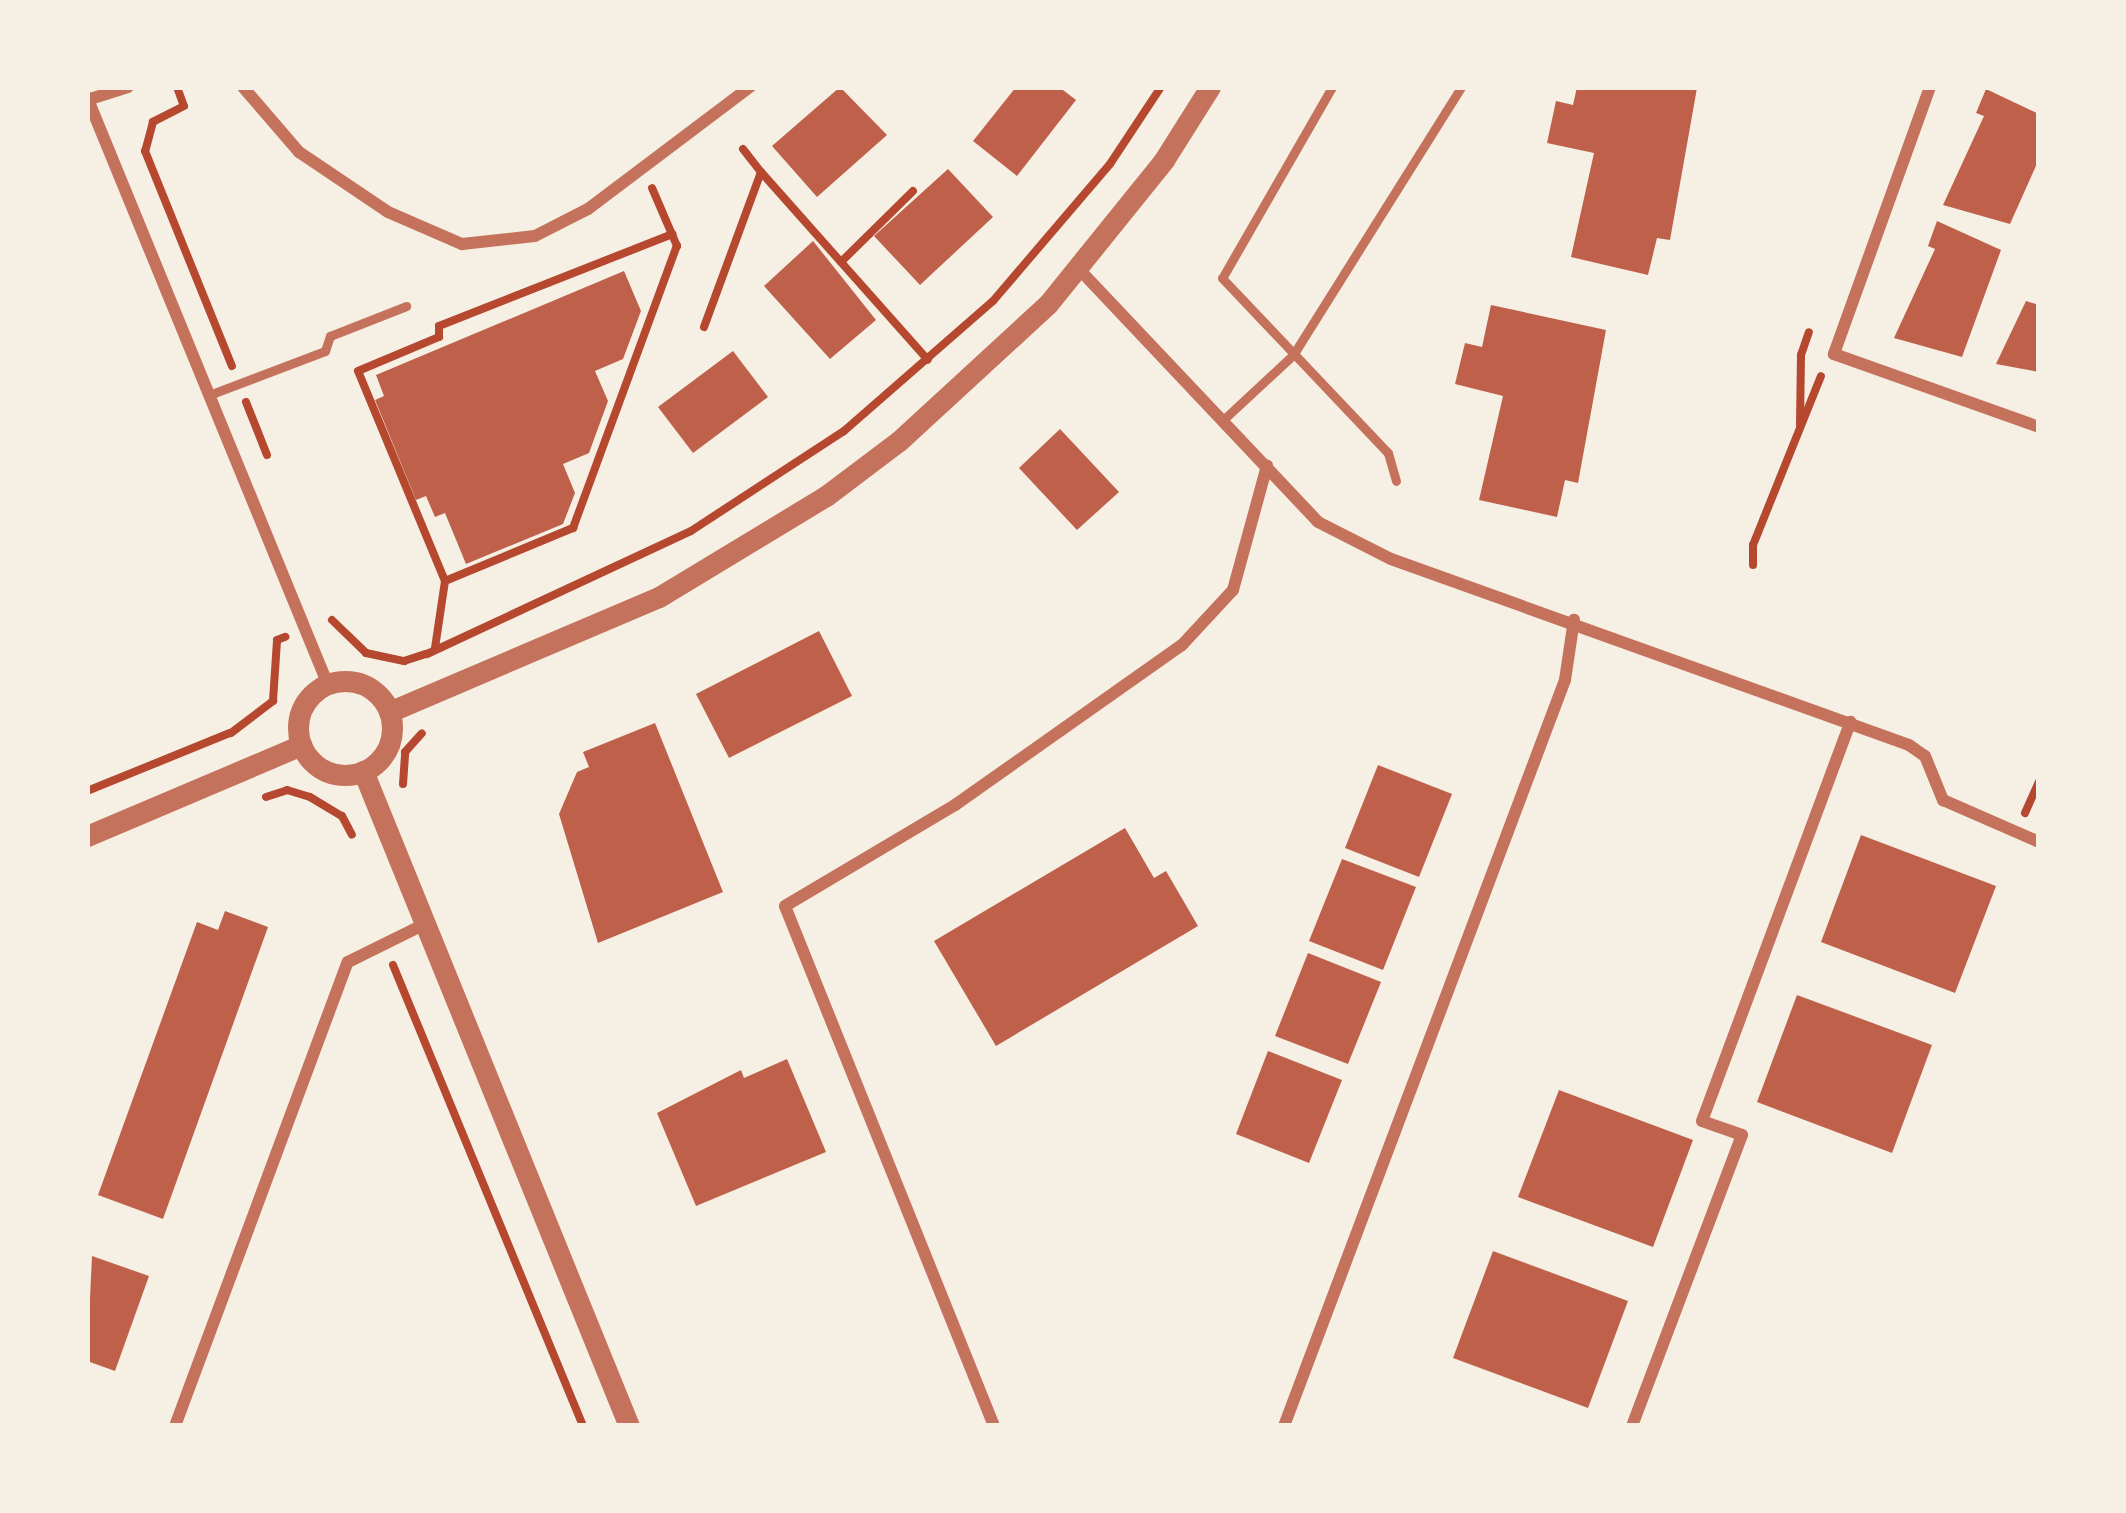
<!DOCTYPE html>
<style>
body{margin:0}
#map{position:relative;width:2126px;height:1513px;overflow:hidden;background:#f6efe4;font-family:Arial,sans-serif}
div>[style]{position:absolute}
.building>*{inset:0;background:#bf614a}
.path>*{height:8px;margin:-4px;padding:0 4px;transform-origin:4px;border-radius:4px;background:#b5482f}
.service>*{height:9px;margin:-4.5px;padding:0 4.5px;transform-origin:4.5px;border-radius:4.5px;background:#c5725c}
.minor>*{height:12px;margin:-6px;padding:0 6px;transform-origin:6px;border-radius:6px;background:#c5725c}
.tertiary>*{height:21px;margin:-10.5px;padding:0 10.5px;transform-origin:10.5px;border-radius:10.5px;background:#c5725c}
.tertiary>.ring{margin:-10.5px;padding:0;box-sizing:content-box;background:none;border:21px solid #c5725c;border-radius:50%}
span{translate:-50% -50%;white-space:nowrap;text-align:center;line-height:1.15;-webkit-text-stroke:10px #f6efe4;paint-order:stroke}
.frame{position:absolute;inset:0;border:90px solid #f6efe4;pointer-events:none}
</style>
<div id="map">
<div class="building">
<i style="clip-path:polygon(840px 87px,887px 135px,817px 197px,772px 146px)"></i>
<i style="clip-path:polygon(1016px 87px,1059px 87px,1076px 100px,1017px 176px,973px 141px)"></i>
<i style="clip-path:polygon(1577px 87px,1697px 88px,1670px 240px,1657px 238px,1648px 275px,1571px 257px,1594px 153px,1547px 143px,1556px 101px,1573px 105px)"></i>
<i style="clip-path:polygon(1986px 89px,2039px 114px,2039px 159px,2010px 224px,1943px 205px,1984px 116px,1976px 113px)"></i>
<i style="clip-path:polygon(948px 169px,993px 217px,920px 285px,874px 236px)"></i>
<i style="clip-path:polygon(1937px 221px,2001px 250px,1962px 357px,1894px 338px,1935px 249px,1928px 246px)"></i>
<i style="clip-path:polygon(813px 241px,876px 320px,830px 359px,764px 286px)"></i>
<i style="clip-path:polygon(624px 271px,641px 311px,623px 359px,595px 371px,608px 401px,589px 453px,563px 464px,575px 493px,563px 524px,466px 564px,445px 513px,435px 517px,426px 496px,416px 500px,375px 400px,384px 396px,376px 375px)"></i>
<i style="clip-path:polygon(2026px 301px,2039px 305px,2039px 372px,1996px 364px)"></i>
<i style="clip-path:polygon(1491px 305px,1606px 330px,1578px 483px,1565px 480px,1557px 517px,1479px 500px,1503px 396px,1455px 384px,1465px 343px,1482px 347px)"></i>
<i style="clip-path:polygon(733px 351px,768px 397px,693px 453px,658px 407px)"></i>
<i style="clip-path:polygon(1060px 429px,1119px 492px,1077px 530px,1019px 468px)"></i>
<i style="clip-path:polygon(819px 631px,852px 696px,729px 758px,696px 694px)"></i>
<i style="clip-path:polygon(655px 723px,723px 892px,598px 943px,559px 814px,577px 772px,589px 767px,583px 752px)"></i>
<i style="clip-path:polygon(1378px 765px,1452px 794px,1419px 877px,1345px 848px)"></i>
<i style="clip-path:polygon(1125px 828px,1154px 878px,1166px 871px,1198px 926px,996px 1046px,934px 941px)"></i>
<i style="clip-path:polygon(1861px 835px,1996px 886px,1955px 993px,1821px 942px)"></i>
<i style="clip-path:polygon(1342px 859px,1416px 887px,1383px 970px,1309px 941px)"></i>
<i style="clip-path:polygon(225px 911px,268px 927px,163px 1219px,98px 1195px,197px 922px,218px 930px)"></i>
<i style="clip-path:polygon(1308px 953px,1381px 982px,1348px 1064px,1275px 1036px)"></i>
<i style="clip-path:polygon(1797px 995px,1932px 1045px,1892px 1153px,1757px 1102px)"></i>
<i style="clip-path:polygon(1268px 1051px,1342px 1080px,1309px 1163px,1236px 1134px)"></i>
<i style="clip-path:polygon(787px 1059px,826px 1152px,696px 1206px,657px 1113px,741px 1070px,744px 1078px)"></i>
<i style="clip-path:polygon(1559px 1090px,1693px 1140px,1653px 1247px,1518px 1197px)"></i>
<i style="clip-path:polygon(1493px 1251px,1628px 1301px,1588px 1408px,1453px 1358px)"></i>
<i style="clip-path:polygon(92px 1256px,149px 1276px,115px 1371px,87px 1361px)"></i>
</div>
<div class="path">
<i style="left:177px;top:87px;width:20px;rotate:70deg"></i>
<i style="left:184px;top:106px;width:35px;rotate:153deg"></i>
<i style="left:153px;top:122px;width:30px;rotate:105deg"></i>
<i style="left:145px;top:151px;width:232px;rotate:68deg"></i>
<i style="left:743px;top:149px;width:29px;rotate:52deg"></i>
<i style="left:841px;top:262px;width:101px;rotate:-44.6deg"></i>
<i style="left:704px;top:327px;width:165px;rotate:-69.8deg"></i>
<i style="left:761px;top:172px;width:251px;rotate:48.4deg"></i>
<i style="left:246px;top:402px;width:57px;rotate:68.4deg"></i>
<i style="left:1800px;top:425px;width:70px;rotate:-89.2deg"></i>
<i style="left:1801px;top:355px;width:24px;rotate:-71deg"></i>
<i style="left:1753px;top:565px;width:20px;rotate:-90deg"></i>
<i style="left:1753px;top:545px;width:182px;rotate:-68.1deg"></i>
<i style="left:445px;top:581px;width:139px;rotate:-22.5deg"></i>
<i style="left:573px;top:528px;width:301px;rotate:-69.8deg"></i>
<i style="left:677px;top:246px;width:63px;rotate:-113.3deg"></i>
<i style="left:332px;top:620px;width:47px;rotate:44.1deg"></i>
<i style="left:366px;top:653px;width:39px;rotate:12deg"></i>
<i style="left:404px;top:661px;width:23px;rotate:-18deg"></i>
<i style="left:435px;top:648px;width:68px;rotate:-81.5deg"></i>
<i style="left:445px;top:581px;width:227px;rotate:-112.5deg"></i>
<i style="left:358px;top:371px;width:88px;rotate:-22.8deg"></i>
<i style="left:439px;top:337px;width:11px;rotate:-90deg"></i>
<i style="left:439px;top:326px;width:251px;rotate:-21.5deg"></i>
<i style="left:427px;top:654px;width:291px;rotate:-25deg"></i>
<i style="left:691px;top:531px;width:183px;rotate:-33.2deg"></i>
<i style="left:844px;top:431px;width:198px;rotate:-41.1deg"></i>
<i style="left:993px;top:301px;width:180px;rotate:-49.5deg"></i>
<i style="left:1110px;top:164px;width:92px;rotate:-56.5deg"></i>
<i style="left:231px;top:733px;width:53px;rotate:-37.3deg"></i>
<i style="left:273px;top:701px;width:61px;rotate:-86.2deg"></i>
<i style="left:277px;top:640px;width:9px;rotate:-21deg"></i>
<i style="left:403px;top:784px;width:32px;rotate:-86deg"></i>
<i style="left:405px;top:752px;width:25px;rotate:-48deg"></i>
<i style="left:87px;top:791px;width:154px;rotate:-22.1deg"></i>
<i style="left:266px;top:797px;width:22px;rotate:-18deg"></i>
<i style="left:287px;top:790px;width:24px;rotate:17deg"></i>
<i style="left:310px;top:797px;width:37px;rotate:31deg"></i>
<i style="left:342px;top:816px;width:21px;rotate:62deg"></i>
<i style="left:2025px;top:813px;width:34px;rotate:-66deg"></i>
<i style="left:393px;top:965px;width:499px;rotate:67.6deg"></i>
</div>
<div class="service">
<i style="left:1332px;top:87px;width:220px;rotate:119.9deg"></i>
<i style="left:1222px;top:278px;width:241px;rotate:46.5deg"></i>
<i style="left:1388px;top:453px;width:29px;rotate:74deg"></i>
<i style="left:209px;top:395px;width:124px;rotate:-20.8deg"></i>
<i style="left:325px;top:351px;width:16px;rotate:-72deg"></i>
<i style="left:330px;top:336px;width:82px;rotate:-21.5deg"></i>
<i style="left:1223px;top:420px;width:96px;rotate:-42.9deg"></i>
<i style="left:1293px;top:355px;width:316px;rotate:-57.9deg"></i>
</div>
<div class="minor">
<i style="left:243px;top:87px;width:86px;rotate:49.3deg"></i>
<i style="left:299px;top:152px;width:107px;rotate:34deg"></i>
<i style="left:388px;top:212px;width:81px;rotate:23.4deg"></i>
<i style="left:462px;top:244px;width:73px;rotate:-6.3deg"></i>
<i style="left:535px;top:236px;width:59px;rotate:-27deg"></i>
<i style="left:588px;top:209px;width:203px;rotate:-37deg"></i>
<i style="left:1930px;top:87px;width:284px;rotate:109.8deg"></i>
<i style="left:1834px;top:354px;width:218px;rotate:19.6deg"></i>
<i style="left:87px;top:97px;width:635px;rotate:67.71deg"></i>
<i style="left:87px;top:100px;width:43px;rotate:-17.6deg"></i>
<i style="left:1078px;top:268px;width:349px;rotate:46.6deg"></i>
<i style="left:1318px;top:522px;width:82px;rotate:26.9deg"></i>
<i style="left:1391px;top:559px;width:550px;rotate:19.75deg"></i>
<i style="left:1909px;top:745px;width:19px;rotate:35deg"></i>
<i style="left:1925px;top:756px;width:48px;rotate:67.8deg"></i>
<i style="left:1943px;top:800px;width:105px;rotate:23.6deg"></i>
<i style="left:175px;top:1426px;width:495px;rotate:-69.6deg"></i>
<i style="left:348px;top:962px;width:86px;rotate:-26.3deg"></i>
<i style="left:994px;top:1426px;width:560px;rotate:-111.9deg"></i>
<i style="left:785px;top:906px;width:198px;rotate:-30.7deg"></i>
<i style="left:955px;top:805px;width:278px;rotate:-35.2deg"></i>
<i style="left:1182px;top:645px;width:75px;rotate:-47.2deg"></i>
<i style="left:1233px;top:590px;width:129px;rotate:-74.7deg"></i>
<i style="left:1284px;top:1426px;width:797px;rotate:-69.36deg"></i>
<i style="left:1565px;top:680px;width:61px;rotate:-81.5deg"></i>
<i style="left:1632px;top:1426px;width:311px;rotate:-69.3deg"></i>
<i style="left:1742px;top:1135px;width:42px;rotate:-160.7deg"></i>
<i style="left:1702px;top:1121px;width:426px;rotate:-69.6deg"></i>
</div>
<div class="tertiary">
<i class="ring" style="left:298px;top:681px;width:73px;height:73px"></i>
<i style="left:389px;top:712px;width:293px;rotate:-23.1deg"></i>
<i style="left:659px;top:597px;width:195px;rotate:-31.2deg"></i>
<i style="left:826px;top:496px;width:91px;rotate:-37deg"></i>
<i style="left:899px;top:441px;width:202px;rotate:-42.6deg"></i>
<i style="left:1048px;top:304px;width:185px;rotate:-51.1deg"></i>
<i style="left:1164px;top:160px;width:86px;rotate:-57.8deg"></i>
<i style="left:363px;top:771px;width:707px;rotate:67.9deg"></i>
<i style="left:87px;top:836px;width:233px;rotate:-23deg"></i>
</div>
<div class="frame"></div>
</div>
